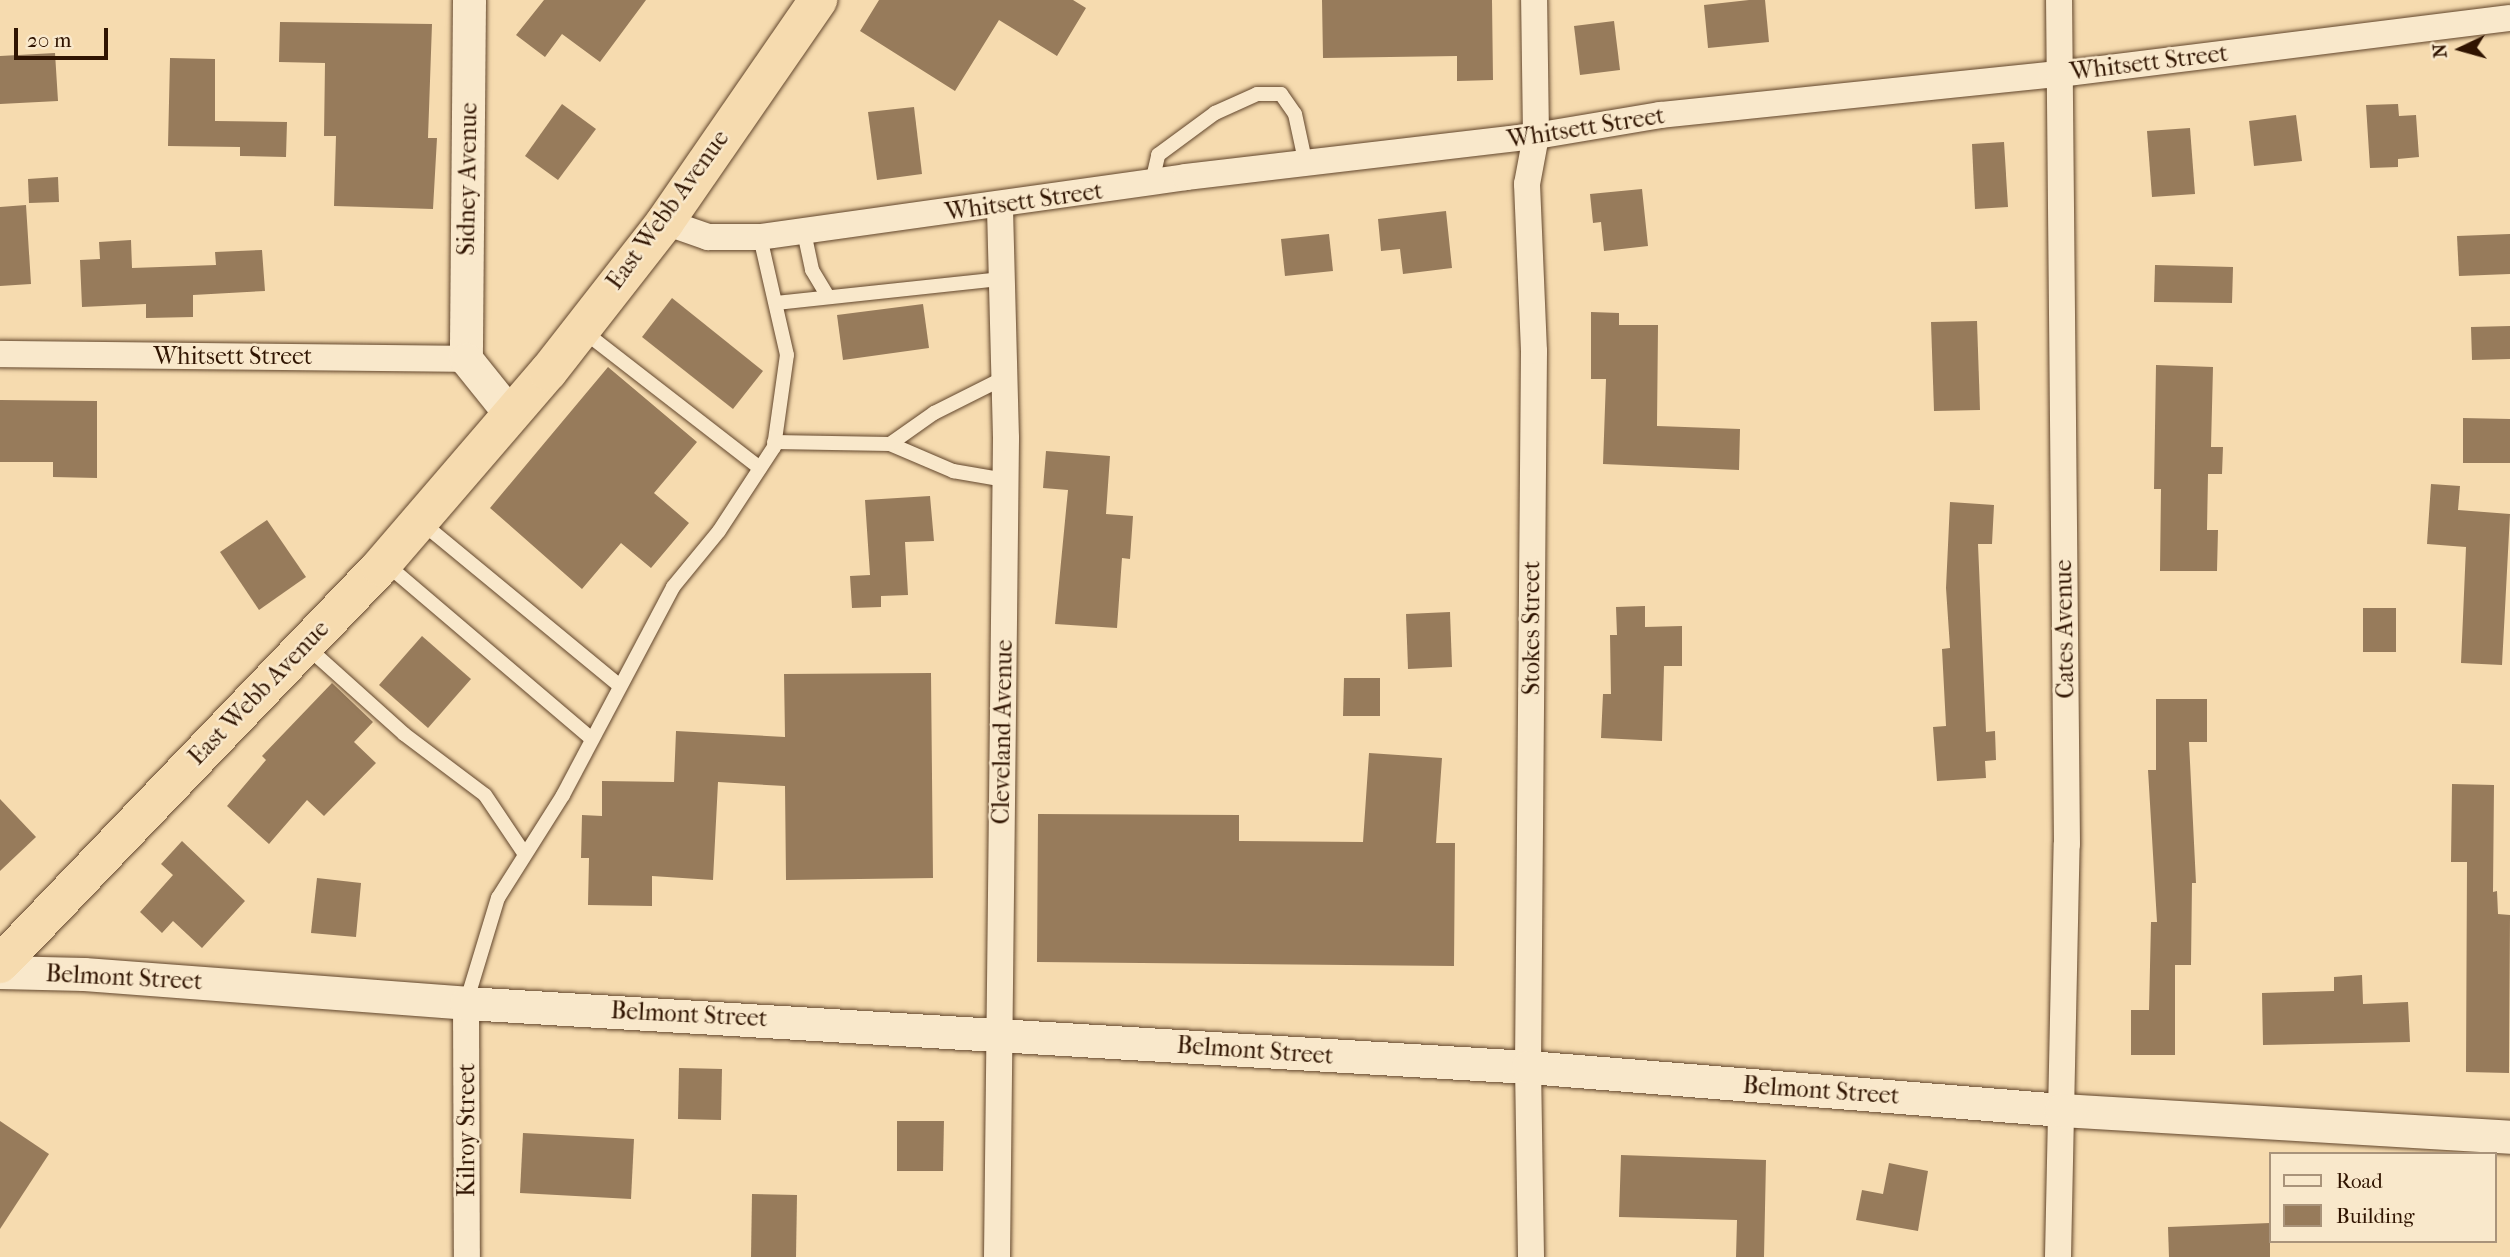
<!DOCTYPE html>
<style>
body{margin:0}
#map{position:relative;width:2510px;height:1257px;overflow:hidden;background:#f6dbaf;font-family:"IM FELL French Canon",serif}
div>[style]{position:absolute}
.building>*{inset:0;background:#977b5b}
.roads{filter:drop-shadow(0 0 2px #62462c) drop-shadow(0 0 2px #62462c)}
.service>*{height:14px;margin:-7px;padding:0 7px;transform-origin:7px;border-radius:7px;background:#f9e8cb}
.minor>*{height:26px;margin:-13px;padding:0 13px;transform-origin:13px;border-radius:13px;background:#f9e8cb}
.tertiary>*{height:33px;margin:-16.5px;padding:0 16.5px;transform-origin:16.5px;border-radius:16.5px;background:#f9e8cb}
.trunk>*{height:38px;margin:-19px;padding:0 19px;transform-origin:19px;border-radius:19px;background:#f6dbaf}
span{translate:-50% -50%;white-space:nowrap;text-align:center;line-height:1.15;-webkit-text-stroke:5px #f9e8cb;paint-order:stroke}
.street-label{font-size:24px;color:#301401}
.legend{position:absolute;left:2269px;top:1152px;width:228px;height:91px;box-sizing:border-box;background:#f9e8cb;border:2px solid #a9937a;margin:0;padding:9px 12px;list-style:none;font-size:21px;color:#301401}
.legend li{display:flex;align-items:center;gap:14px;height:35px}
.legend b{width:35px;border:2px solid #a9937a}
.north{position:absolute;left:2426px;top:14px;width:70px;height:70px;-webkit-text-stroke:5px #f9e8cb;paint-order:stroke;rotate:265deg;font-size:19px;font-weight:700;line-height:28px;text-align:center;color:#301401}
.north::after{content:'';display:block;margin:auto;width:24px;height:32px;background:#301401;clip-path:polygon(50% 0,100% 100%,50% 72%,0 100%)}
.scale{position:absolute;left:14px;top:28px;width:94px;height:32px;box-sizing:border-box;border:4px solid #301401;border-top:0;padding-left:9px;font-size:21px;line-height:24px;white-space:nowrap;color:#301401;-webkit-text-stroke:5px #f9e8cb;paint-order:stroke}
</style>
<div id="map">
<div class="building">
<i style="clip-path:polygon(544px 0,646px 0,600px 62px,562px 34px,545px 57px,516px 35px)"></i>
<i style="clip-path:polygon(879px 0,1073px 0,1086px 8px,1057px 56px,999px 20px,955px 91px,860px 31px)"></i>
<i style="clip-path:polygon(1322px 0,1492px 0,1493px 80px,1457px 81px,1457px 56px,1323px 58px)"></i>
<i style="clip-path:polygon(1749px 0,1765px 0,1769px 42px,1708px 48px,1704px 5px)"></i>
<i style="clip-path:polygon(1614px 21px,1620px 70px,1580px 75px,1574px 26px)"></i>
<i style="clip-path:polygon(280px 22px,432px 24px,428px 138px,437px 138px,433px 209px,334px 206px,336px 136px,324px 136px,325px 63px,279px 62px)"></i>
<i style="clip-path:polygon(55px 53px,58px 101px,0 104px,0 56px)"></i>
<i style="clip-path:polygon(170px 58px,215px 59px,215px 121px,287px 122px,286px 157px,240px 156px,240px 147px,168px 146px)"></i>
<i style="clip-path:polygon(562px 104px,596px 129px,558px 180px,525px 156px)"></i>
<i style="clip-path:polygon(2398px 104px,2399px 116px,2416px 115px,2419px 157px,2398px 159px,2398px 167px,2370px 168px,2366px 105px)"></i>
<i style="clip-path:polygon(914px 107px,922px 174px,877px 180px,868px 112px)"></i>
<i style="clip-path:polygon(2296px 115px,2302px 161px,2254px 166px,2249px 121px)"></i>
<i style="clip-path:polygon(2190px 128px,2195px 194px,2152px 197px,2147px 131px)"></i>
<i style="clip-path:polygon(2004px 142px,2008px 207px,1975px 209px,1972px 144px)"></i>
<i style="clip-path:polygon(58px 177px,59px 202px,29px 203px,28px 179px)"></i>
<i style="clip-path:polygon(1642px 189px,1648px 246px,1604px 251px,1601px 222px,1593px 223px,1590px 194px)"></i>
<i style="clip-path:polygon(26px 205px,31px 284px,0 286px,0 207px)"></i>
<i style="clip-path:polygon(1446px 211px,1452px 268px,1403px 274px,1400px 249px,1381px 251px,1378px 219px)"></i>
<i style="clip-path:polygon(1329px 234px,1333px 271px,1285px 276px,1281px 239px)"></i>
<i style="clip-path:polygon(2510px 234px,2510px 274px,2459px 276px,2457px 236px)"></i>
<i style="clip-path:polygon(131px 240px,132px 268px,216px 265px,215px 252px,262px 250px,265px 291px,193px 295px,193px 317px,146px 318px,146px 304px,82px 307px,80px 260px,100px 259px,99px 242px)"></i>
<i style="clip-path:polygon(2155px 265px,2233px 267px,2232px 303px,2154px 302px)"></i>
<i style="clip-path:polygon(672px 298px,763px 371px,733px 409px,642px 337px)"></i>
<i style="clip-path:polygon(923px 304px,929px 348px,843px 360px,837px 315px)"></i>
<i style="clip-path:polygon(1591px 312px,1619px 313px,1619px 325px,1658px 325px,1657px 426px,1740px 429px,1739px 470px,1603px 464px,1606px 379px,1591px 379px)"></i>
<i style="clip-path:polygon(1977px 321px,1980px 410px,1934px 411px,1931px 322px)"></i>
<i style="clip-path:polygon(2510px 326px,2510px 359px,2472px 360px,2471px 327px)"></i>
<i style="clip-path:polygon(2156px 365px,2213px 367px,2211px 447px,2223px 447px,2222px 474px,2208px 474px,2207px 530px,2218px 530px,2217px 571px,2160px 571px,2161px 489px,2154px 489px)"></i>
<i style="clip-path:polygon(608px 367px,697px 442px,654px 493px,689px 523px,651px 568px,621px 543px,582px 589px,490px 508px)"></i>
<i style="clip-path:polygon(0 400px,97px 401px,97px 478px,53px 477px,53px 462px,0 462px)"></i>
<i style="clip-path:polygon(2463px 418px,2510px 419px,2510px 463px,2463px 463px)"></i>
<i style="clip-path:polygon(1046px 451px,1110px 456px,1106px 514px,1133px 516px,1130px 559px,1122px 558px,1117px 628px,1055px 624px,1068px 490px,1043px 488px)"></i>
<i style="clip-path:polygon(2431px 484px,2460px 486px,2458px 510px,2510px 514px,2502px 665px,2461px 663px,2466px 547px,2427px 544px)"></i>
<i style="clip-path:polygon(930px 496px,934px 541px,905px 542px,908px 595px,881px 596px,881px 607px,852px 608px,850px 576px,870px 575px,865px 500px)"></i>
<i style="clip-path:polygon(1950px 502px,1994px 505px,1992px 544px,1978px 544px,1986px 732px,1995px 731px,1996px 760px,1985px 761px,1986px 778px,1937px 781px,1933px 727px,1946px 726px,1942px 649px,1950px 648px,1946px 588px)"></i>
<i style="clip-path:polygon(267px 520px,306px 577px,259px 610px,220px 552px)"></i>
<i style="clip-path:polygon(1645px 606px,1645px 627px,1682px 626px,1682px 666px,1664px 666px,1662px 741px,1601px 738px,1603px 694px,1611px 694px,1610px 635px,1617px 635px,1616px 607px)"></i>
<i style="clip-path:polygon(2363px 608px,2396px 608px,2396px 652px,2363px 652px)"></i>
<i style="clip-path:polygon(1450px 612px,1452px 667px,1408px 669px,1406px 614px)"></i>
<i style="clip-path:polygon(422px 636px,471px 679px,428px 728px,379px 685px)"></i>
<i style="clip-path:polygon(931px 673px,933px 878px,786px 880px,785px 786px,718px 782px,713px 880px,652px 876px,652px 906px,588px 905px,589px 858px,581px 858px,582px 815px,602px 816px,602px 781px,674px 782px,676px 731px,785px 737px,784px 674px)"></i>
<i style="clip-path:polygon(1344px 678px,1380px 678px,1380px 716px,1343px 716px)"></i>
<i style="clip-path:polygon(332px 683px,373px 722px,354px 742px,376px 763px,324px 816px,307px 800px,269px 844px,227px 806px,266px 760px,262px 756px)"></i>
<i style="clip-path:polygon(2156px 699px,2207px 699px,2207px 742px,2189px 742px,2196px 883px,2192px 883px,2191px 965px,2175px 965px,2175px 1055px,2131px 1055px,2131px 1010px,2149px 1010px,2151px 922px,2157px 922px,2148px 770px,2156px 770px)"></i>
<i style="clip-path:polygon(1369px 753px,1442px 758px,1436px 843px,1455px 843px,1454px 966px,1037px 962px,1038px 814px,1239px 815px,1239px 841px,1363px 842px)"></i>
<i style="clip-path:polygon(2452px 784px,2494px 785px,2493px 892px,2497px 891px,2498px 914px,2510px 915px,2509px 1073px,2466px 1072px,2467px 862px,2451px 862px)"></i>
<i style="clip-path:polygon(0 799px,36px 837px,0 871px)"></i>
<i style="clip-path:polygon(182px 841px,245px 901px,202px 948px,173px 921px,162px 933px,140px 912px,173px 875px,161px 864px)"></i>
<i style="clip-path:polygon(317px 878px,361px 883px,356px 937px,311px 933px)"></i>
<i style="clip-path:polygon(2362px 975px,2363px 1004px,2408px 1002px,2410px 1042px,2263px 1045px,2262px 993px,2334px 991px,2334px 977px)"></i>
<i style="clip-path:polygon(679px 1068px,722px 1069px,721px 1120px,678px 1119px)"></i>
<i style="clip-path:polygon(0 1121px,49px 1154px,0 1229px)"></i>
<i style="clip-path:polygon(897px 1121px,944px 1121px,943px 1171px,897px 1171px)"></i>
<i style="clip-path:polygon(523px 1133px,634px 1139px,631px 1199px,520px 1193px)"></i>
<i style="clip-path:polygon(1621px 1155px,1766px 1160px,1764px 1257px,1736px 1257px,1737px 1220px,1619px 1217px)"></i>
<i style="clip-path:polygon(1889px 1163px,1928px 1171px,1918px 1231px,1856px 1220px,1862px 1190px,1883px 1194px)"></i>
<i style="clip-path:polygon(752px 1194px,797px 1195px,796px 1257px,751px 1257px)"></i>
<i style="clip-path:polygon(2270px 1223px,2270px 1257px,2169px 1257px,2168px 1227px)"></i>
</div>
<div class="roads">
<div class="service">
<i style="left:1152px;top:182px;width:28px;rotate:-77deg"></i>
<i style="left:1158px;top:155px;width:71px;rotate:-36.4deg"></i>
<i style="left:1215px;top:113px;width:46px;rotate:-24.3deg"></i>
<i style="left:1257px;top:94px;width:24px"></i>
<i style="left:1281px;top:94px;width:24px;rotate:55deg"></i>
<i style="left:1295px;top:114px;width:52px;rotate:77.8deg"></i>
<i style="left:804px;top:232px;width:39px;rotate:78deg"></i>
<i style="left:812px;top:270px;width:31px;rotate:59deg"></i>
<i style="left:776px;top:303px;width:227px;rotate:-6.1deg"></i>
<i style="left:582px;top:330px;width:225px;rotate:37.8deg"></i>
<i style="left:774px;top:442px;width:116px;rotate:1deg"></i>
<i style="left:890px;top:444px;width:69px;rotate:23.2deg"></i>
<i style="left:953px;top:471px;width:53px;rotate:9.8deg"></i>
<i style="left:890px;top:444px;width:54px;rotate:-35.2deg"></i>
<i style="left:934px;top:413px;width:78px;rotate:-26.6deg"></i>
<i style="left:421px;top:522px;width:258px;rotate:39.5deg"></i>
<i style="left:385px;top:563px;width:272px;rotate:40.4deg"></i>
<i style="left:306px;top:646px;width:132px;rotate:41.9deg"></i>
<i style="left:404px;top:734px;width:101px;rotate:37deg"></i>
<i style="left:485px;top:795px;width:70px;rotate:56.1deg"></i>
<i style="left:466px;top:1003px;width:110px;rotate:-73.1deg"></i>
<i style="left:498px;top:898px;width:122px;rotate:-57.7deg"></i>
<i style="left:563px;top:795px;width:235px;rotate:-62.1deg"></i>
<i style="left:673px;top:587px;width:72px;rotate:-50.6deg"></i>
<i style="left:719px;top:531px;width:100px;rotate:-56.8deg"></i>
<i style="left:774px;top:447px;width:93px;rotate:-82deg"></i>
<i style="left:787px;top:355px;width:121px;rotate:-102.9deg"></i>
</div>
<div class="minor">
<i style="left:665px;top:222px;width:46px;rotate:19.2deg"></i>
<i style="left:708px;top:237px;width:52px"></i>
<i style="left:760px;top:237px;width:430px;rotate:-8deg"></i>
<i style="left:1186px;top:177px;width:352px;rotate:-6.7deg"></i>
<i style="left:1536px;top:136px;width:126px;rotate:-9.6deg"></i>
<i style="left:1660px;top:115px;width:402px;rotate:-5.9deg"></i>
<i style="left:2060px;top:74px;width:453px;rotate:-7.1deg"></i>
<i style="left:0;top:354px;width:466px;rotate:0.6deg"></i>
<i style="left:466px;top:1003px;width:254px;rotate:89.8deg"></i>
<i style="left:997px;top:1257px;width:819px;rotate:-89.37deg"></i>
<i style="left:1006px;top:438px;width:231px;rotate:-91.5deg"></i>
<i style="left:1531px;top:1257px;width:190px;rotate:-90.9deg"></i>
<i style="left:1528px;top:1067px;width:716px;rotate:-89.52deg"></i>
<i style="left:1534px;top:351px;width:167px;rotate:-92.4deg"></i>
<i style="left:1527px;top:184px;width:49px;rotate:-79.4deg"></i>
<i style="left:1536px;top:136px;width:136px;rotate:-90.8deg"></i>
<i style="left:2058px;top:1257px;width:413px;rotate:-88.8deg"></i>
<i style="left:2067px;top:844px;width:844px;rotate:-90.54deg"></i>
</div>
<div class="tertiary">
<i style="left:469px;top:0;width:359px;rotate:90.5deg"></i>
<i style="left:466px;top:359px;width:72px;rotate:51.2deg"></i>
<i style="left:0;top:972px;width:84px;rotate:1.4deg"></i>
<i style="left:84px;top:974px;width:383px;rotate:4.3deg"></i>
<i style="left:466px;top:1003px;width:1064px;rotate:3.45deg"></i>
<i style="left:1528px;top:1067px;width:535px;rotate:4.61deg"></i>
<i style="left:2061px;top:1110px;width:450px;rotate:3.4deg"></i>
</div>
<div class="trunk">
<i style="left:0;top:964px;width:550px;rotate:-46.25deg"></i>
<i style="left:380px;top:567px;width:257px;rotate:-49.3deg"></i>
<i style="left:548px;top:372px;width:190px;rotate:-52deg"></i>
<i style="left:665px;top:222px;width:270px;rotate:-55.4deg"></i>
</div>
</div>
<div class="street-label">
<span style="left:2149px;top:63px;rotate:-7deg">Whitsett Street</span>
<span style="left:1586px;top:128px;rotate:-9deg">Whitsett Street</span>
<span style="left:468px;top:179px;rotate:-89deg">Sidney Avenue</span>
<span style="left:1024px;top:202px;rotate:-8deg">Whitsett Street</span>
<span style="left:668px;top:210px;rotate:-54deg">East Webb Avenue</span>
<span style="left:233px;top:357px">Whitsett Street</span>
<span style="left:1532px;top:628px;rotate:-90deg">Stokes Street</span>
<span style="left:2065px;top:629px;rotate:-91deg">Cates Avenue</span>
<span style="left:259px;top:693px;rotate:-46deg">East Webb Avenue</span>
<span style="left:1003px;top:732px;rotate:-89deg">Cleveland Avenue</span>
<span style="left:124px;top:978px;rotate:3deg">Belmont Street</span>
<span style="left:689px;top:1015px;rotate:3deg">Belmont Street</span>
<span style="left:1255px;top:1051px;rotate:4deg">Belmont Street</span>
<span style="left:1821px;top:1091px;rotate:4deg">Belmont Street</span>
<span style="left:467px;top:1130px;rotate:-90deg">Kilroy Street</span>
</div>
<ul class="legend">
<li><b style="height:9px;background:#f9e8cb"></b>Road</li>
<li><b style="height:19px;background:#977b5b"></b>Building</li>
</ul>
<div class="north">N</div>
<div class="scale">20 m</div>
</div>
